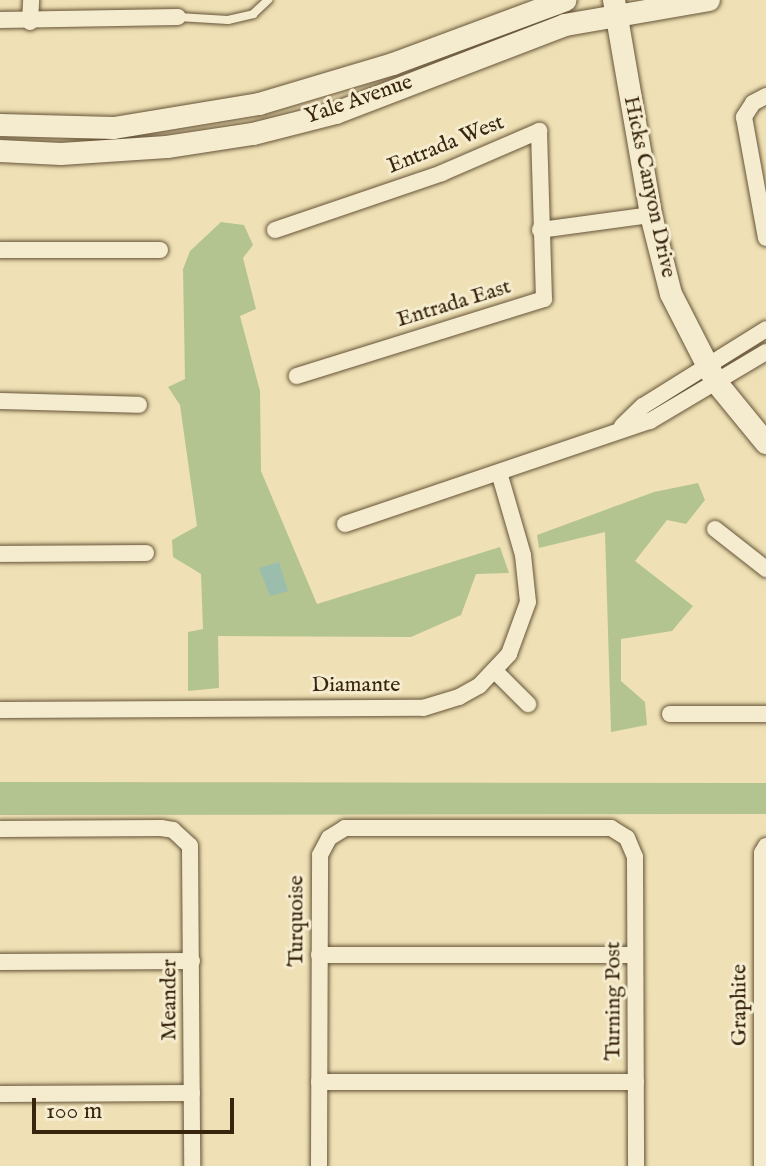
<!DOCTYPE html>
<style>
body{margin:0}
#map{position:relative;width:766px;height:1166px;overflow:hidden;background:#efe1b5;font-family:"IM FELL English",serif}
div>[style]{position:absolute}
.green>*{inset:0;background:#b4c491}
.water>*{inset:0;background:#9abdae}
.roads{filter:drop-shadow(0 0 2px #665438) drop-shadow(0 0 2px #665438)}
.lane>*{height:8px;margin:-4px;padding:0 4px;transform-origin:4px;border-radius:4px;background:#f5eccf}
.street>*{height:16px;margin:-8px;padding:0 8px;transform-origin:8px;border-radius:8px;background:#f5eccf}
.secondary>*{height:22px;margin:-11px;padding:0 11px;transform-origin:11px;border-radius:11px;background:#f5eccf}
span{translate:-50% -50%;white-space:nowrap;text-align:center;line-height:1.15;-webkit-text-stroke:6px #f5eccf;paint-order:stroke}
.street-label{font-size:22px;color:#38250e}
.scale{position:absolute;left:32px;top:1098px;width:202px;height:36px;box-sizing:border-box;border:4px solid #38250e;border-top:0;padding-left:10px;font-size:24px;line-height:28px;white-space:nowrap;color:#38250e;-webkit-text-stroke:6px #f5eccf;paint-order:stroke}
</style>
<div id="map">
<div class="green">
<i style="clip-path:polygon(221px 222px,244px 225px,253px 245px,243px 258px,256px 309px,240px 316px,260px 391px,261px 471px,317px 604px,500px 547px,509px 573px,476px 574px,461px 615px,411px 637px,218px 636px,219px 688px,188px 691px,188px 632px,203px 629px,201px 574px,173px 557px,172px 540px,197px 526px,180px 405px,168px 387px,185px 379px,183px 269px,190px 251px)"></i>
<i style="clip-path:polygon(698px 483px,705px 500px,686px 524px,667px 520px,635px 561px,693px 606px,672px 631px,621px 639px,621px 681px,645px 702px,647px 725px,611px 732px,605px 532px,539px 548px,537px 535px,654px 492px)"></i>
<i style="clip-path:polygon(0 782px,766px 783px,766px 814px,0 815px)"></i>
</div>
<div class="water">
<i style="clip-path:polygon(279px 562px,288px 591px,270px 596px,259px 568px)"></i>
</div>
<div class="roads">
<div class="lane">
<i style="left:178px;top:17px;width:50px;rotate:3.4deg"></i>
<i style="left:228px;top:20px;width:26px;rotate:-13deg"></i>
<i style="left:253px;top:14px;width:21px;rotate:-43deg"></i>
</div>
<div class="street">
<i style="left:0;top:20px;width:178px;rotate:-1deg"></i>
<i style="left:30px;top:22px;width:22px;rotate:-87deg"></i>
<i style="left:766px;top:96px;width:15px;rotate:152deg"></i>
<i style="left:753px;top:103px;width:17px;rotate:123deg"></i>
<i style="left:744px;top:117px;width:123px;rotate:79.7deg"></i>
<i style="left:275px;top:230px;width:176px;rotate:-18.8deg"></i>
<i style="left:442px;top:173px;width:106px;rotate:-23.4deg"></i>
<i style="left:539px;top:131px;width:168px;rotate:88.3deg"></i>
<i style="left:544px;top:299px;width:259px;rotate:162.7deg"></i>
<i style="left:540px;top:230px;width:112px;rotate:-7.7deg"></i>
<i style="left:0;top:250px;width:160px"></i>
<i style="left:0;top:401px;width:139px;rotate:1.6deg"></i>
<i style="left:622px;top:426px;width:29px;rotate:-44deg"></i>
<i style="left:643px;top:406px;width:145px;rotate:-32deg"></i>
<i style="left:345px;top:524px;width:322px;rotate:-18.7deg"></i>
<i style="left:650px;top:421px;width:135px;rotate:-30.7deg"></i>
<i style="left:715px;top:529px;width:65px;rotate:38.1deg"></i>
<i style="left:0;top:554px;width:146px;rotate:-0.4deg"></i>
<i style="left:495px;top:671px;width:47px;rotate:45deg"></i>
<i style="left:0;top:710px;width:423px;rotate:-0.3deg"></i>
<i style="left:423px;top:708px;width:38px;rotate:-17deg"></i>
<i style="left:459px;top:697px;width:23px;rotate:-29deg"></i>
<i style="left:479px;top:686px;width:44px;rotate:-46.8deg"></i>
<i style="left:509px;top:654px;width:55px;rotate:-69.9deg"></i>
<i style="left:528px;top:602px;width:47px;rotate:-96.1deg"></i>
<i style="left:523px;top:555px;width:82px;rotate:-106.2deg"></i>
<i style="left:670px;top:714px;width:96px"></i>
<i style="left:0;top:829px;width:161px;rotate:-0.4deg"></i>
<i style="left:161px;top:828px;width:12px;rotate:9deg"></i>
<i style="left:173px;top:830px;width:23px;rotate:43deg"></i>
<i style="left:190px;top:846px;width:320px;rotate:89.6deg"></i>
<i style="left:319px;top:955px;width:316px"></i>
<i style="left:0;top:962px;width:192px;rotate:-0.3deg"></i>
<i style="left:319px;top:1082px;width:317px"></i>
<i style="left:0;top:1094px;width:192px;rotate:-0.3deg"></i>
<i style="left:319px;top:1166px;width:311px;rotate:-89.8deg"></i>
<i style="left:320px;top:855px;width:19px;rotate:-62deg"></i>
<i style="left:329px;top:838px;width:19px;rotate:-32deg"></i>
<i style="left:345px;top:828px;width:266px"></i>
<i style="left:611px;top:828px;width:19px;rotate:32deg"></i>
<i style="left:627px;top:838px;width:21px;rotate:67deg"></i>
<i style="left:635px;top:857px;width:309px;rotate:89.8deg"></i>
<i style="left:762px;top:1166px;width:313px;rotate:-90deg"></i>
<i style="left:762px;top:853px;width:8px;rotate:-60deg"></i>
</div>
<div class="secondary">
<i style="left:614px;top:0;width:218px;rotate:80.2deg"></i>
<i style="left:651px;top:215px;width:81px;rotate:75.8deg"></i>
<i style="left:671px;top:294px;width:99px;rotate:62.9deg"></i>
<i style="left:716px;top:382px;width:79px;rotate:50.7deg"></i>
<i style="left:0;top:125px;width:114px;rotate:1.5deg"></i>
<i style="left:114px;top:128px;width:147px;rotate:-9.4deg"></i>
<i style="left:259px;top:104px;width:140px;rotate:-16.6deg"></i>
<i style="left:393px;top:64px;width:184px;rotate:-20.3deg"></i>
<i style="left:0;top:151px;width:61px;rotate:2.8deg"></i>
<i style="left:61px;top:154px;width:106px;rotate:-3.8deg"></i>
<i style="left:167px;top:147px;width:87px;rotate:-8.6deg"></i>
<i style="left:253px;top:134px;width:86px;rotate:-14.2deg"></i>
<i style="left:336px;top:113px;width:245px;rotate:-21deg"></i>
<i style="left:565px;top:25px;width:146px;rotate:-9.8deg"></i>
</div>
</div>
<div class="street-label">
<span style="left:359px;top:100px;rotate:-19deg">Yale Avenue</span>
<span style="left:446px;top:145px;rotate:-22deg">Entrada West</span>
<span style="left:649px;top:187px;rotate:78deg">Hicks Canyon Drive</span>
<span style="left:454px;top:304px;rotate:-17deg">Entrada East</span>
<span style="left:356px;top:686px">Diamante</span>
<span style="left:297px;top:921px;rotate:-90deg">Turquoise</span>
<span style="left:170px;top:1000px;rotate:-90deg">Meander</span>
<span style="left:614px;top:1001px;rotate:-90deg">Turning Post</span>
<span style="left:740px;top:1005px;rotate:-90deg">Graphite</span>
</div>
<div class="scale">100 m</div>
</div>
